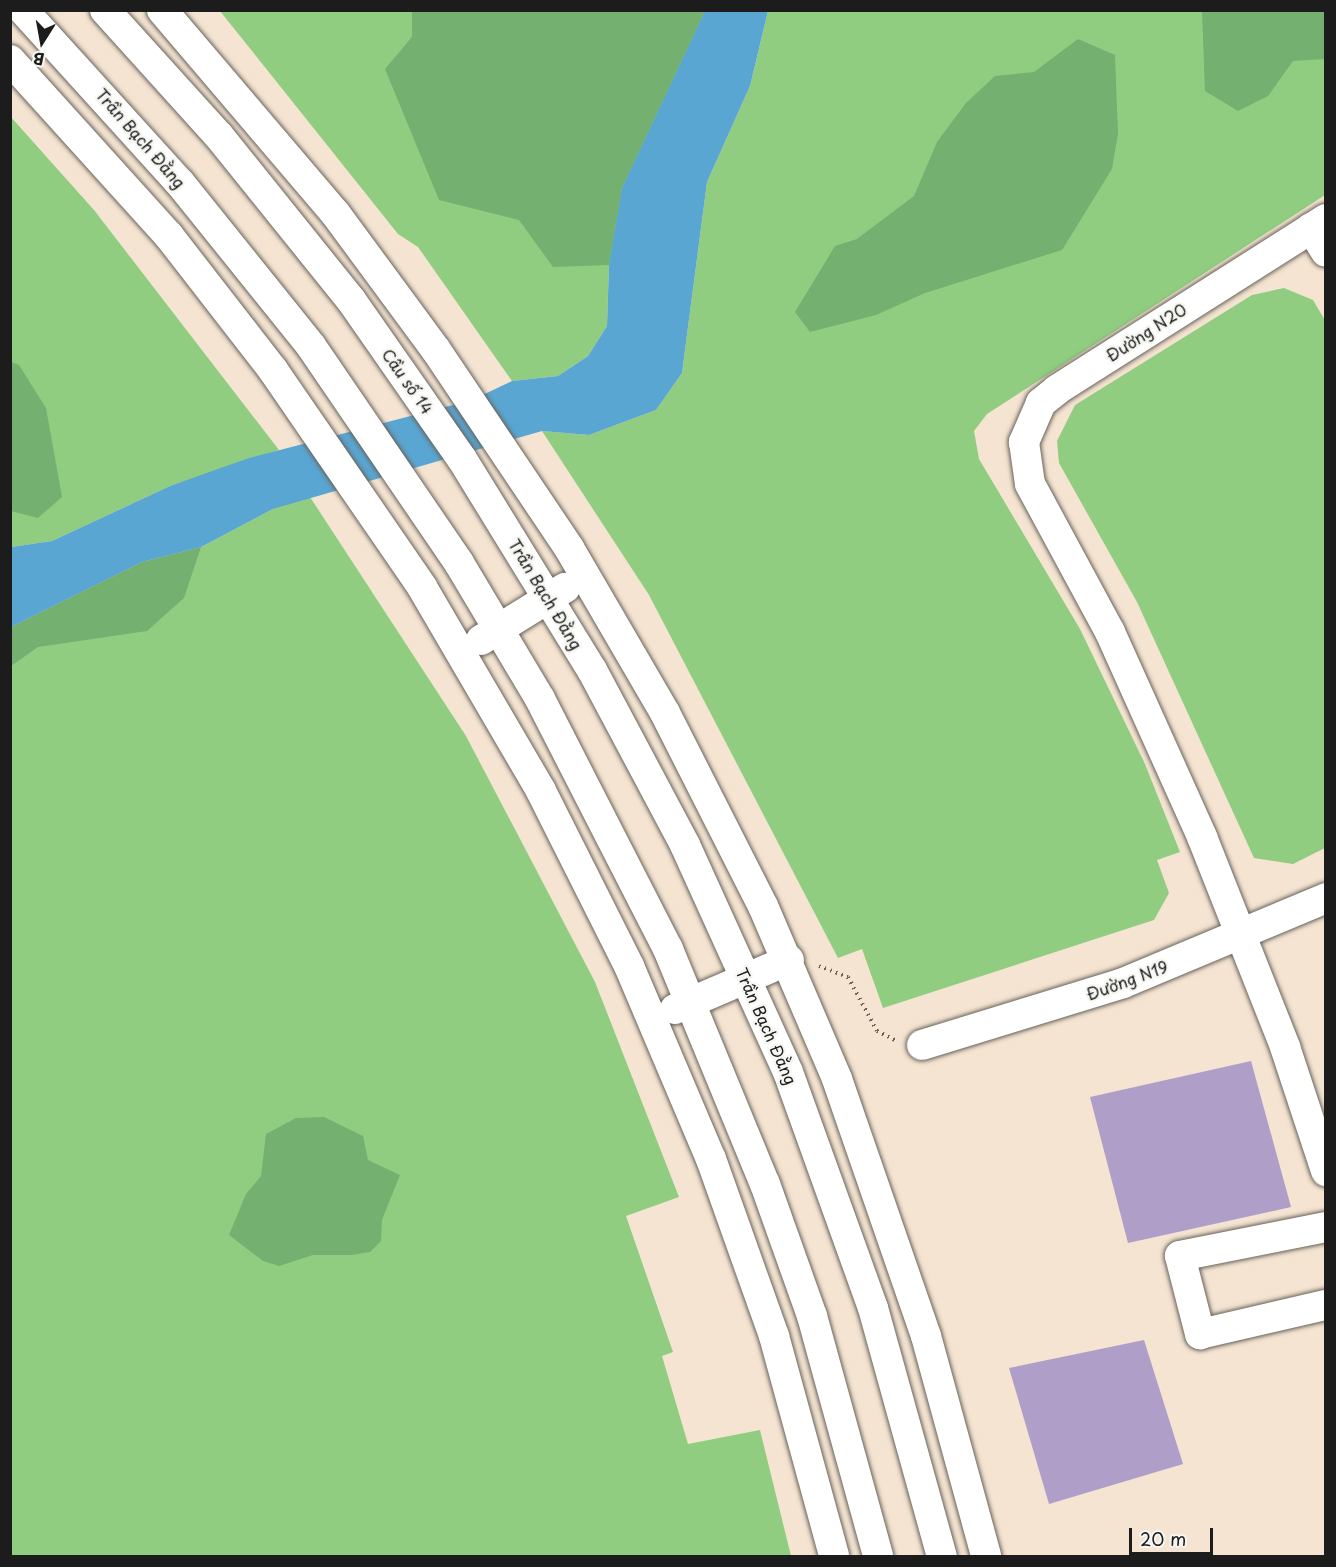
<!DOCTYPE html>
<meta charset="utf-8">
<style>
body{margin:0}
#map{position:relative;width:1336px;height:1567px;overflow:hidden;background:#f4e4d1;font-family:"Playpen Sans",sans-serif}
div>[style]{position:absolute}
.green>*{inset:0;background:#91cd81}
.forest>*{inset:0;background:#74b06f}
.water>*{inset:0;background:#5aa6d2}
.building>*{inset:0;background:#ae9ec8}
.path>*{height:4px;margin-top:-2px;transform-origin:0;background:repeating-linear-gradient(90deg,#68625b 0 1.5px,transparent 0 6px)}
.roads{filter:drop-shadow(0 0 2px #68625b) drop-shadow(0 0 2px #68625b)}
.minor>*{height:30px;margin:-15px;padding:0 15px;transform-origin:15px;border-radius:15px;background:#fff}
span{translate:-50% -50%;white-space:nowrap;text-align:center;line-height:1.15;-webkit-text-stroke:5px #f6f6f2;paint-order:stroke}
.street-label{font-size:16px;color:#1c1c1c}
.frame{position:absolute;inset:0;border:12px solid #1c1c1c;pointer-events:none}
.north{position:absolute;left:12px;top:12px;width:60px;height:60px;-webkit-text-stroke:4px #f6f6f2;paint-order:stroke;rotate:191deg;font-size:16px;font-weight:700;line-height:24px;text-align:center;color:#1c1c1c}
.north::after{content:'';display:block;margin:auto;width:21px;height:27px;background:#1c1c1c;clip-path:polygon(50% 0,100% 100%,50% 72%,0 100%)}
.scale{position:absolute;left:1129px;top:1528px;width:84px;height:27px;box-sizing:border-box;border:3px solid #1c1c1c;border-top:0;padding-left:8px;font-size:18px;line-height:21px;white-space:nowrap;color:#1c1c1c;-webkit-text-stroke:4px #f6f6f2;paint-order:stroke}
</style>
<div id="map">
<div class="green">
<i style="clip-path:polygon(220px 11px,705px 11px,609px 265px,607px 326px,588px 356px,558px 376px,512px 381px,418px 247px,398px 234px)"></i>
<i style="clip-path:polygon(768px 11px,1325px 11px,1325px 195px,987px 414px,974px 431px,979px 459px,1080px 629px,1145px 764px,1180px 852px,1157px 860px,1169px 893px,1154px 920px,883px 1008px,862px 949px,838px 958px,649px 595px,542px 431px,589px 435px,656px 410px,682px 373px,707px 182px,750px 86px)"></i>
<i style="clip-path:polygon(10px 116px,94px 210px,279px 450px,170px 486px,52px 541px,11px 547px)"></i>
<i style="clip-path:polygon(1284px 288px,1313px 300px,1326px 322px,1325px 848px,1293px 864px,1254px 858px,1137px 602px,1059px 463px,1057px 441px,1075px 405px,1252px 295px)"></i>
<i style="clip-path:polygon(310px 497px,466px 736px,595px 982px,679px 1197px,626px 1216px,673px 1352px,662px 1356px,688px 1444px,760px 1430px,791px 1556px,11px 1556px,11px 627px,142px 562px,201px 547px,273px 509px)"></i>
</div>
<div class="forest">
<i style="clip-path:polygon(412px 11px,705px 11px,622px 188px,609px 265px,553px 267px,519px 220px,439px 200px,385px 69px,412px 37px)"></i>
<i style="clip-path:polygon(1202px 11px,1325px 11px,1325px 59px,1293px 61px,1268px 96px,1238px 111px,1205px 91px)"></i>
<i style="clip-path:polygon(1078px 39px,1115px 55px,1118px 133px,1112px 169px,1062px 250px,925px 293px,876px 315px,810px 332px,795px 312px,835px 246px,857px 239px,914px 196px,937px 142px,966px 103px,995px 76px,1034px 72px)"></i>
<i style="clip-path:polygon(11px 362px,19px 365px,46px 408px,62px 497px,38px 518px,11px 511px)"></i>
<i style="clip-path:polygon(201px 547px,184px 598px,147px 631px,38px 647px,11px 666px,11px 627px,142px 562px)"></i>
<i style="clip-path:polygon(324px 1117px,363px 1136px,368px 1160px,400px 1175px,382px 1220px,381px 1241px,370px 1252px,352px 1255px,313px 1255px,279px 1266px,263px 1261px,229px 1235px,246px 1194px,261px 1176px,266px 1134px,296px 1118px)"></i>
</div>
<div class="water">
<i style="clip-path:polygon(705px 11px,768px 11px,750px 86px,707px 182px,682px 373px,656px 410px,589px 435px,542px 431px,273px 509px,201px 547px,142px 562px,11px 627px,11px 547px,52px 541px,170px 486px,249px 458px,472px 400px,512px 381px,558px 376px,588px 356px,607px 326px,609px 265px,622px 188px)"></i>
</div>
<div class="building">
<i style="clip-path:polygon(1251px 1061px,1291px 1207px,1128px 1243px,1090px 1097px)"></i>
<i style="clip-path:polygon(1144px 1340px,1183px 1464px,1049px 1504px,1009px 1368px)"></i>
</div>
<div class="path">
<i style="left:819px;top:966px;width:31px;rotate:21deg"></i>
<i style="left:848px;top:977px;width:61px;rotate:61.8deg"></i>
<i style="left:877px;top:1031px;width:20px;rotate:27deg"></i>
</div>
<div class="roads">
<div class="minor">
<i style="left:23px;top:10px;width:234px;rotate:47.8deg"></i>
<i style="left:180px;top:183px;width:209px;rotate:51.2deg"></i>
<i style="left:311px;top:346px;width:263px;rotate:55.7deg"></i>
<i style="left:459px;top:563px;width:158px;rotate:59.2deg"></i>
<i style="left:540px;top:699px;width:281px;rotate:62.9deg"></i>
<i style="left:668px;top:949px;width:254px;rotate:67.6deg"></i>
<i style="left:765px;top:1184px;width:140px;rotate:70.4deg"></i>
<i style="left:812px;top:1316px;width:249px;rotate:74.6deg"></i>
<i style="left:105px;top:10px;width:170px;rotate:47.9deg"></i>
<i style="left:219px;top:136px;width:211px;rotate:51.2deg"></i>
<i style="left:351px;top:300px;width:194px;rotate:55.1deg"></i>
<i style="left:462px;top:459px;width:248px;rotate:58.4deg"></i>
<i style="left:592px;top:670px;width:198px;rotate:62deg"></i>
<i style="left:685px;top:845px;width:249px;rotate:65.6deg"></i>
<i style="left:788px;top:1072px;width:251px;rotate:70.2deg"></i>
<i style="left:873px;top:1308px;width:257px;rotate:74.5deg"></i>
<i style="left:162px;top:10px;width:267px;rotate:49.6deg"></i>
<i style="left:335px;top:213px;width:170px;rotate:53.6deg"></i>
<i style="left:436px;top:350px;width:239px;rotate:56.1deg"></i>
<i style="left:569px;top:548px;width:191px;rotate:59.8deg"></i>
<i style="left:665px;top:713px;width:216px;rotate:63.1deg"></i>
<i style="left:763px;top:906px;width:188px;rotate:66.8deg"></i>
<i style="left:837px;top:1079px;width:272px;rotate:70.9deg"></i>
<i style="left:926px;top:1336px;width:228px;rotate:74.7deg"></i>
<i style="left:10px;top:60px;width:237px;rotate:47.9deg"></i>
<i style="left:169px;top:236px;width:170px;rotate:52.2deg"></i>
<i style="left:273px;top:370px;width:263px;rotate:55.5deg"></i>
<i style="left:422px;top:587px;width:236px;rotate:59.7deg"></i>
<i style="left:541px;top:791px;width:196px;rotate:63.3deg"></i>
<i style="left:629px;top:966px;width:210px;rotate:67deg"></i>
<i style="left:711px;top:1159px;width:188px;rotate:70.4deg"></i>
<i style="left:774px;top:1336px;width:228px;rotate:74.7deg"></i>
<i style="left:1326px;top:219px;width:319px;rotate:147.6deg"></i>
<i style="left:1057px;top:390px;width:21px;rotate:141deg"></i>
<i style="left:1041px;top:403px;width:43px;rotate:113.6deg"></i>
<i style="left:1024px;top:442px;width:42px;rotate:81.9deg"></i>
<i style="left:1030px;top:484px;width:168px;rotate:61.6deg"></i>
<i style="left:1110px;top:632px;width:225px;rotate:65.8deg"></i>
<i style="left:1202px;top:837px;width:226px;rotate:68.4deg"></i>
<i style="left:1285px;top:1047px;width:131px;rotate:71.7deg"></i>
<i style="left:1311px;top:228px;width:28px;rotate:58deg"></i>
<i style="left:481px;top:640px;width:99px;rotate:-31.8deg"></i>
<i style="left:675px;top:1009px;width:124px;rotate:-23.3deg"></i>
<i style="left:922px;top:1045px;width:210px;rotate:-17.1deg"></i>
<i style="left:1123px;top:983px;width:220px;rotate:-22.7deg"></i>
<i style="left:1326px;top:1227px;width:149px;rotate:168.8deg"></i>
<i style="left:1180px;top:1256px;width:81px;rotate:75.6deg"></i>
<i style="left:1200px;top:1334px;width:129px;rotate:-13deg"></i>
</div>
</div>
<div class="street-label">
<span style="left:141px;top:138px;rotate:49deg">Trần Bạch Đằng</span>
<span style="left:1146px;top:332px;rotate:-33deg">Đường N20</span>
<span style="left:408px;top:381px;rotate:55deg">Cầu số 14</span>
<span style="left:546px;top:594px;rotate:59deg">Trần Bạch Đằng</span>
<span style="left:1127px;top:980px;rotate:-20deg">Đường N19</span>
<span style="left:767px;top:1026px;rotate:66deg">Trần Bạch Đằng</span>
</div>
<div class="frame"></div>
<div class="north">B</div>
<div class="scale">20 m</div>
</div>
